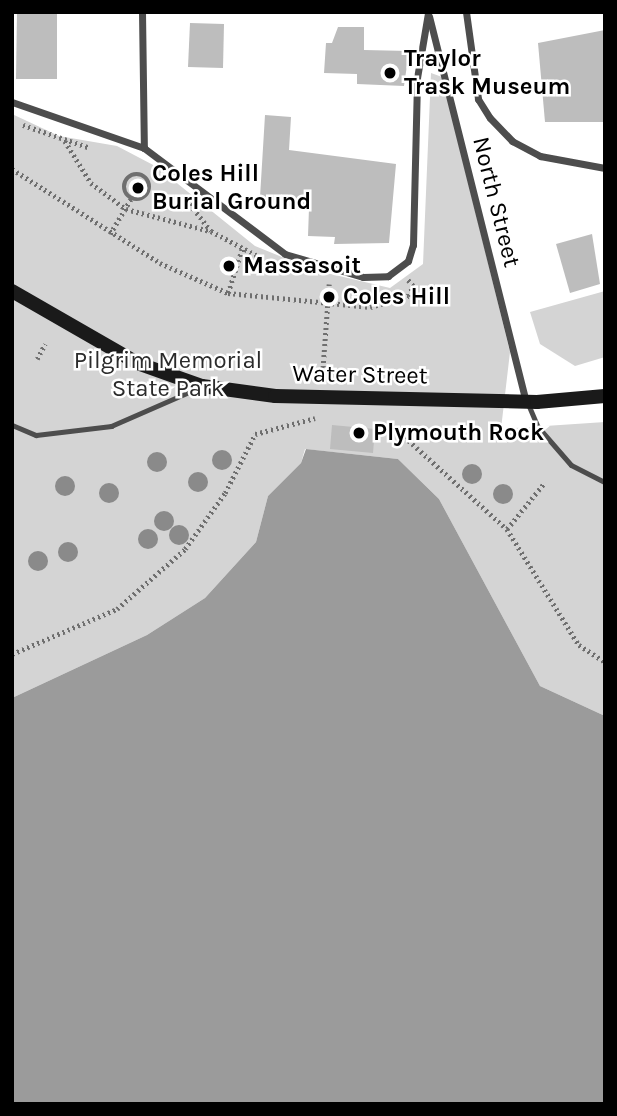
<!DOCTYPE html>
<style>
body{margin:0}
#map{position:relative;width:617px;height:1116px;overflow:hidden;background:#fff;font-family:Karla,sans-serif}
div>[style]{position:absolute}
.green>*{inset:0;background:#d4d4d4}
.water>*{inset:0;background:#9b9b9b}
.building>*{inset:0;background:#bdbdbd}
.path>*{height:4.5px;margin-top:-2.25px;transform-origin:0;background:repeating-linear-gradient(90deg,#6f6f6f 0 2px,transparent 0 5.5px)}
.path>.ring{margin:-2.25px;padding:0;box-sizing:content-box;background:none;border:4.5px solid #6f6f6f;border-radius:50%}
.service>*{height:5px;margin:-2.5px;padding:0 2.5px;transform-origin:2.5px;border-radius:2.5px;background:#4d4d4d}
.minor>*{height:7px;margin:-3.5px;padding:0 3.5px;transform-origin:3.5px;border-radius:3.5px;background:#4d4d4d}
.secondary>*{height:14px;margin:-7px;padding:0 7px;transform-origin:7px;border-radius:7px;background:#1a1a1a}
.trees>*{width:20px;height:20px;margin:-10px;border-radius:50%;background:#8a8a8a}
.dots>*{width:19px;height:19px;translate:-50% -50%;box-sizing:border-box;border:4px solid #fff;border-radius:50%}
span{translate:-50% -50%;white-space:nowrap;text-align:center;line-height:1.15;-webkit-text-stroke:5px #fff;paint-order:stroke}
.poi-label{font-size:24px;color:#000;font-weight:700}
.left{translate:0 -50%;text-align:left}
.street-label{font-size:24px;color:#000}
.park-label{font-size:24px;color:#2b2b2b}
.frame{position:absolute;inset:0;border:14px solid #000;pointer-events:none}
</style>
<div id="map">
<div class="green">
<i style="clip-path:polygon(431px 73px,442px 77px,510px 352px,501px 429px,605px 422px,605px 716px,540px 686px,439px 499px,398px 459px,305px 449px,301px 463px,268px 496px,256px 542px,205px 598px,147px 635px,12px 698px,12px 114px,59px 136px,117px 146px,157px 167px,255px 246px,314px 270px,390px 288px,423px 264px)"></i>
<i style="clip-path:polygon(605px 291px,605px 357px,575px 366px,540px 344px,530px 312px)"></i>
</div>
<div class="water">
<i style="clip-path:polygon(306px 449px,398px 459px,439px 499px,540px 686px,605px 716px,605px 1104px,12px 1104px,12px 698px,147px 635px,205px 598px,256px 542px,268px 496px,301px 463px)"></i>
</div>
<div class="building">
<i style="clip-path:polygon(17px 12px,57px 12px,57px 79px,16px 79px)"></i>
<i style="clip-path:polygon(190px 23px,224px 24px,223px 68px,188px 67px)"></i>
<i style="clip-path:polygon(338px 27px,364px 27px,364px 50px,409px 51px,404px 86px,357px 84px,357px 74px,324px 73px,326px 43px,332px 43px)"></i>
<i style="clip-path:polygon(605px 30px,605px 122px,545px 122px,538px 43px)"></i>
<i style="clip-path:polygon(265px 115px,291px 117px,289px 150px,396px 164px,389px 243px,334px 244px,335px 237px,308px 236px,309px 208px,270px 205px,270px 198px,260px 197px)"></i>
<i style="clip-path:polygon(592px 234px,600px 284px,570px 293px,556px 244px)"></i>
<i style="clip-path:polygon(332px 425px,375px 429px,373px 453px,330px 449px)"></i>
</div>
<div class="path">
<i style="left:23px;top:125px;width:71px;rotate:18.9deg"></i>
<i style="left:65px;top:141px;width:49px;rotate:58.2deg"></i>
<i style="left:91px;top:183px;width:44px;rotate:36.6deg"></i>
<i style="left:126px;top:209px;width:87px;rotate:14.7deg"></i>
<i style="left:12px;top:169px;width:175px;rotate:32.4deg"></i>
<i style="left:160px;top:263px;width:74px;rotate:23.8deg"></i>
<i style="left:228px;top:293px;width:143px;rotate:5.6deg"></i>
<i style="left:370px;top:307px;width:40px;rotate:-16deg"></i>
<i style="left:408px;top:296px;width:11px;rotate:-63deg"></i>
<i style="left:413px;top:286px;width:9px;rotate:-131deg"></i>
<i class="ring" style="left:124px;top:174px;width:21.5px;height:21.5px"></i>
<i style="left:190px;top:204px;width:34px;rotate:52deg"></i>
<i style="left:211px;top:231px;width:55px;rotate:28deg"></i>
<i style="left:110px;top:234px;width:43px;rotate:-59.3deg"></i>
<i style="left:228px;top:293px;width:46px;rotate:-72.3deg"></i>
<i style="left:37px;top:359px;width:17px;rotate:-62deg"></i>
<i style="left:322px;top:379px;width:95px;rotate:-85.8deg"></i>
<i style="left:388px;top:422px;width:160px;rotate:42deg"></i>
<i style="left:507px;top:529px;width:137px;rotate:58.2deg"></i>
<i style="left:579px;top:645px;width:31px;rotate:33deg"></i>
<i style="left:507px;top:529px;width:60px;rotate:-51deg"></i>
<i style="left:12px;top:654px;width:114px;rotate:-23.2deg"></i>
<i style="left:117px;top:609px;width:91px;rotate:-41.4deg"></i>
<i style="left:185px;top:549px;width:69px;rotate:-54.5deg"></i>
<i style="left:225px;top:493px;width:66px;rotate:-63deg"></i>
<i style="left:255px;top:434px;width:62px;rotate:-14.9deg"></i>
</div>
<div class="service">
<i style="left:528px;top:404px;width:25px;rotate:67deg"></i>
<i style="left:538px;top:427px;width:50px;rotate:49deg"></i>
<i style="left:571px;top:465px;width:38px;rotate:27deg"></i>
<i style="left:12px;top:425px;width:26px;rotate:23deg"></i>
<i style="left:36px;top:435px;width:76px;rotate:-6.8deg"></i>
<i style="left:111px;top:426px;width:95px;rotate:-23.6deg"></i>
</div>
<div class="minor">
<i style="left:142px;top:12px;width:136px;rotate:89.2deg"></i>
<i style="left:466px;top:12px;width:88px;rotate:82.1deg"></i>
<i style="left:478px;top:99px;width:22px;rotate:58deg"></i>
<i style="left:490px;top:118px;width:32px;rotate:46deg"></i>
<i style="left:512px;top:141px;width:32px;rotate:28deg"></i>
<i style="left:540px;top:156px;width:66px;rotate:10.5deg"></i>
<i style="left:429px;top:16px;width:397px;rotate:75.9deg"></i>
<i style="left:12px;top:102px;width:140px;rotate:19.2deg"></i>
<i style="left:144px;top:148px;width:176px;rotate:36.9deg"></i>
<i style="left:285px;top:254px;width:81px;rotate:16.4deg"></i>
<i style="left:363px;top:277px;width:25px;rotate:-2deg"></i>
<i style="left:388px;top:276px;width:25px;rotate:-37deg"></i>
<i style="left:408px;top:261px;width:17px;rotate:-73deg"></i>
<i style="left:413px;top:245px;width:167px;rotate:-88.6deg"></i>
<i style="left:417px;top:78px;width:66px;rotate:-80.4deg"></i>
</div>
<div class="secondary">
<i style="left:12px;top:291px;width:144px;rotate:29.9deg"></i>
<i style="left:137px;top:363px;width:69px;rotate:19.5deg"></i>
<i style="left:202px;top:386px;width:74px;rotate:7.8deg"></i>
<i style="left:275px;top:396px;width:262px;rotate:1.3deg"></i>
<i style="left:537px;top:402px;width:68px;rotate:-5deg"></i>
</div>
<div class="trees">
<i style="left:222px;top:460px"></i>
<i style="left:157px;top:462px"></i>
<i style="left:472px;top:474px"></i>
<i style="left:198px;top:482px"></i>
<i style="left:65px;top:486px"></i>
<i style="left:109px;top:493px"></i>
<i style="left:503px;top:494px"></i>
<i style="left:164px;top:521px"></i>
<i style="left:179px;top:535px"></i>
<i style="left:148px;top:539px"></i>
<i style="left:68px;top:552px"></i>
<i style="left:38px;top:561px"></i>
</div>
<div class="dots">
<i style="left:390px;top:73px;background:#000"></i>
<i style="left:138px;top:188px;background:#000"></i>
<i style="left:229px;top:266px;background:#000"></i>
<i style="left:329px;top:297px;background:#000"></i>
<i style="left:359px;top:433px;background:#000"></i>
</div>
<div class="poi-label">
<span class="left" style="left:404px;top:73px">Traylor<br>Trask Museum</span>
<span class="left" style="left:152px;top:188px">Coles Hill<br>Burial Ground</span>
<span class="left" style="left:243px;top:266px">Massasoit</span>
<span class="left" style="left:343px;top:297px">Coles Hill</span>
<span class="left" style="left:373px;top:433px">Plymouth Rock</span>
</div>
<div class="street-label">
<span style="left:496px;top:202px;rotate:76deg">North Street</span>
<span style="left:360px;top:375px;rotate:1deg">Water Street</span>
</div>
<div class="park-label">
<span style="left:168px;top:375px">Pilgrim Memorial<br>State Park</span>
</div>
<div class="frame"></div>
</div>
